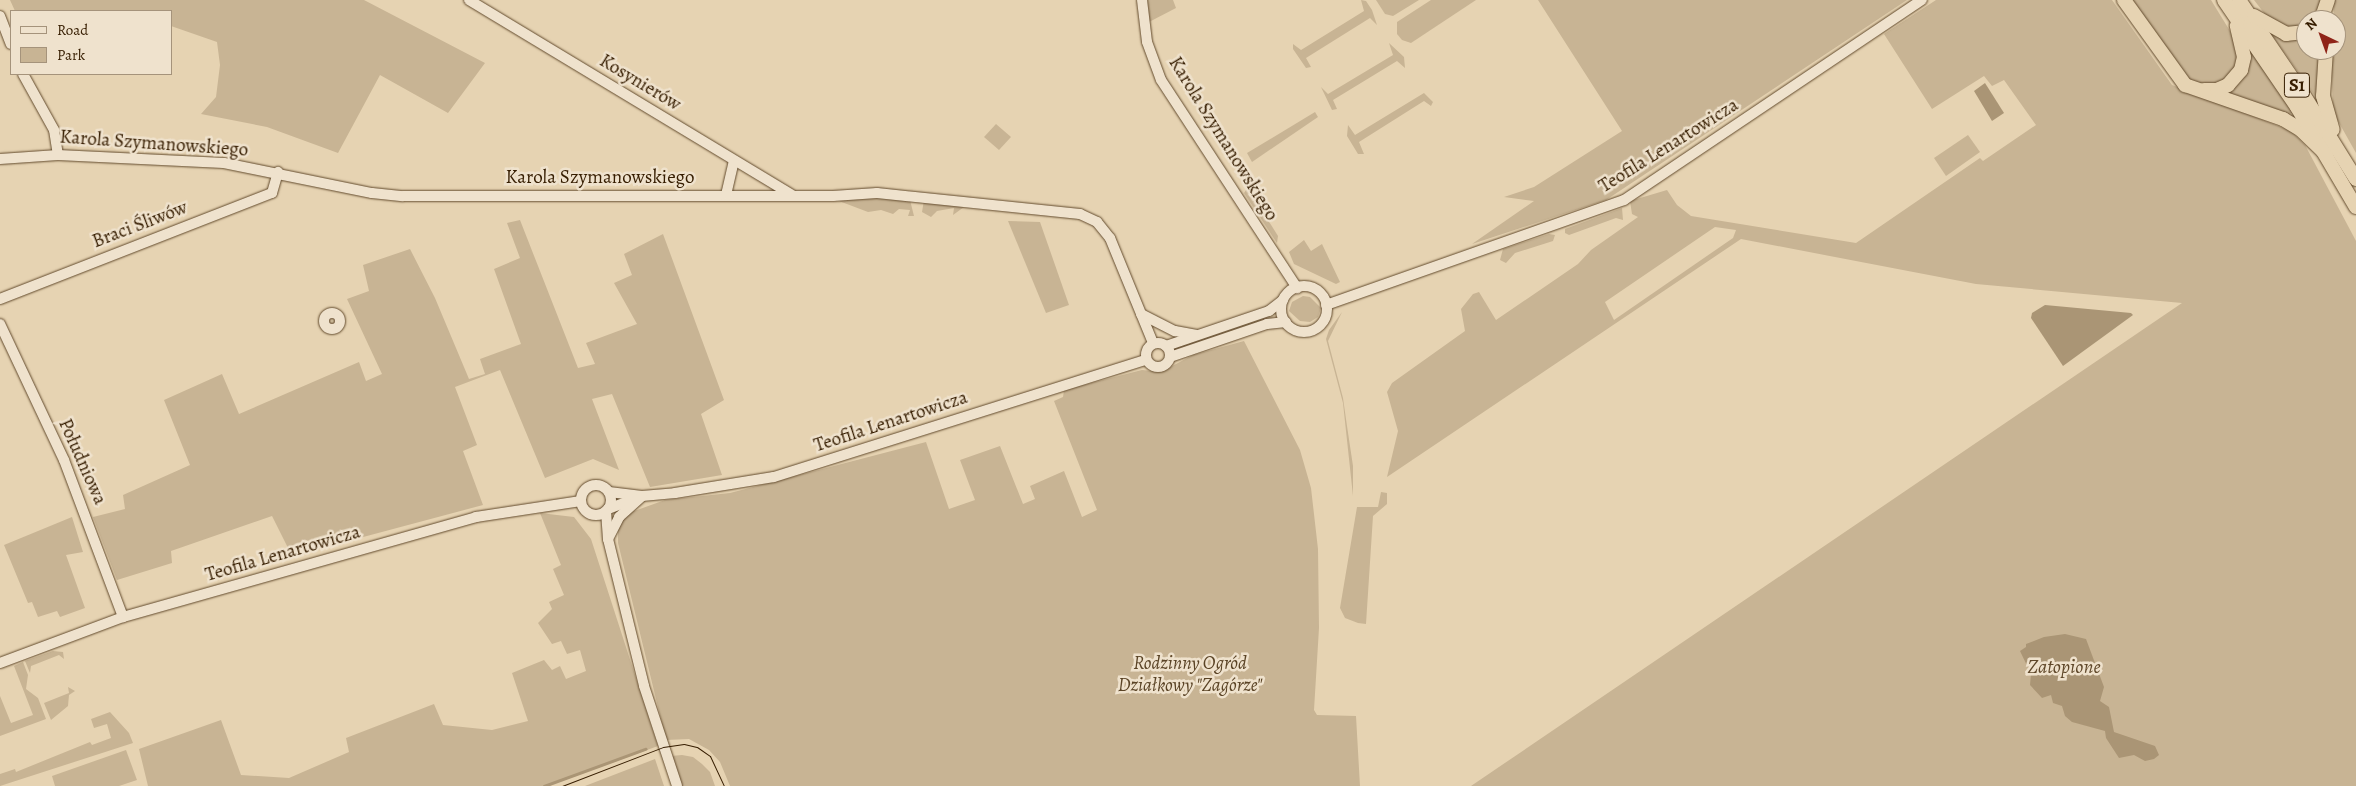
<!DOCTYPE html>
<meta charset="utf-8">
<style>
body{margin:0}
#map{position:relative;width:2356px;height:786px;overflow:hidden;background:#e6d3b2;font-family:Alegreya,serif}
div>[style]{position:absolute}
.green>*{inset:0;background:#c8b494}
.water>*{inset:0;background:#aa9575}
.stream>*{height:2.5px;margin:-1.25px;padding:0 1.25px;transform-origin:1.25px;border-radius:1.25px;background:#aa9575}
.roads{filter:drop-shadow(0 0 1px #624a2c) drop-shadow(0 0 1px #624a2c)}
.minor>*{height:10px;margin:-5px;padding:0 5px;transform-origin:5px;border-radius:5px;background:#efe2cd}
.minor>.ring{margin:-5px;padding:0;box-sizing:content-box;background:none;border:10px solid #efe2cd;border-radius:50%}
.highway>*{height:14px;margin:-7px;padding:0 7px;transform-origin:7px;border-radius:7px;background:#e6d3b2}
.tram>*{height:1px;margin:-0.5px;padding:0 0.5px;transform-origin:0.5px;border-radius:0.5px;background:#361d00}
span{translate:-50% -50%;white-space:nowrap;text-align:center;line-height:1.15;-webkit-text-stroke:5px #efe2cd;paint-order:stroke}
.shield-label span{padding:1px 4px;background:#efe2cd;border:1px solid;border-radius:4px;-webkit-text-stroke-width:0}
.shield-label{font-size:18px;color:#361d00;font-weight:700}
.street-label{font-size:19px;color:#361d00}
.park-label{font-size:19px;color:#5a4325;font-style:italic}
.water-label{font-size:20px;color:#5f4729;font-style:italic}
.legend{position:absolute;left:10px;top:10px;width:162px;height:65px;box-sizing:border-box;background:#efe2cd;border:1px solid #a5937b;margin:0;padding:6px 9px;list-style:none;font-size:15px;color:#361d00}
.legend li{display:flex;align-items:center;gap:10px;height:25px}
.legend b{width:25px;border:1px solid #a5937b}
.north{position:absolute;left:2296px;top:10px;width:50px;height:50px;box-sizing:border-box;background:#efe2cd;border:1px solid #a5937b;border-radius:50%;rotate:318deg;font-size:14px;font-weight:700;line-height:20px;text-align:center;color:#361d00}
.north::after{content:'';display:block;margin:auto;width:18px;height:22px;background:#8f2418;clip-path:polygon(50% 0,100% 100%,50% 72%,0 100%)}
</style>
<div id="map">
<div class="green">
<i style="clip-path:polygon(10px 0,364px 0,485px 63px,448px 113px,380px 75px,338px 153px,267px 127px,201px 114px,216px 97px,220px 65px,217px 42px,171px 26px,171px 11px,15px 11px)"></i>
<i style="clip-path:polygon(1148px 0,1173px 0,1176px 8px,1149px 22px)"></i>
<i style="clip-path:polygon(1361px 0,1366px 1px,1372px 10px,1377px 25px,1370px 18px,1306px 58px,1311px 67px,1306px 68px,1293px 49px,1293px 44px,1301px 50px,1364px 11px)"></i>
<i style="clip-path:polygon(1376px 0,1419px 0,1393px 16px,1385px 14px)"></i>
<i style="clip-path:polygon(1431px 0,1476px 0,1411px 43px,1402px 40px,1397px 34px,1397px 22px)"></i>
<i style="clip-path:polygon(1538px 0,1907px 0,1606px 200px,1472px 244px,1534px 201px,1504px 197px,1534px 187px,1622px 131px)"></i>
<i style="clip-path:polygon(evenodd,1936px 0,2112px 0,2172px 85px,2291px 131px,2305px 145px,2356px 241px,2356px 786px,1471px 786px,2182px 303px,1976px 284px,1741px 239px,1387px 477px,1398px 431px,1387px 392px,1392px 383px,1465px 331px,1461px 309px,1473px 294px,1479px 292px,1496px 320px,1578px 264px,1591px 250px,1638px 217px,1632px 214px,1630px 201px,1667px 190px,1677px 205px,1691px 216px,1856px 243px,1980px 158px,1983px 161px,2036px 125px,2004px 80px,1992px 86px,1984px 76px,1932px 109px,1884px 34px,1936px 0,1715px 227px,1736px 230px,1733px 238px,1614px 320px,1605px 302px,1715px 227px)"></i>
<i style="clip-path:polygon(2132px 0,2211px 0,2241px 49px,2234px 75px,2210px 87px,2188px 81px)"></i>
<i style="clip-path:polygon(2254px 0,2324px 0,2316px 20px,2306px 20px,2306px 28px,2291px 30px,2271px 22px)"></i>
<i style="clip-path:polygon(2333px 0,2356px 0,2356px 153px,2333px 112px,2331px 50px,2336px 50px)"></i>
<i style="clip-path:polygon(2269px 31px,2306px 36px,2306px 50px,2322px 50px,2320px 92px,2315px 96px)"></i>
<i style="clip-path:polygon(2245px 42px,2293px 112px,2286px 116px,2217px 93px,2227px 89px)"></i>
<i style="clip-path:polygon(1389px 43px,1404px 57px,1405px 68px,1397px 61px,1333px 100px,1337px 109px,1332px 110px,1321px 87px,1328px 94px,1393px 55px)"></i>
<i style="clip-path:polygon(1424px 93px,1433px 102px,1431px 106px,1424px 101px,1359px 142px,1364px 154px,1358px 154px,1347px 136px,1348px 125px,1355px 135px)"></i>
<i style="clip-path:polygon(1315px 112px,1318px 117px,1252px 162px,1247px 153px)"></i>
<i style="clip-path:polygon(996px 124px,1011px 137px,999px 150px,984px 137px)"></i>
<i style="clip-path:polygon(1968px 135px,1980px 152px,1946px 176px,1934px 158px)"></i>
<i style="clip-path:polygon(1246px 190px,1249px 190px,1278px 236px,1277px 243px,1244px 193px)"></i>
<i style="clip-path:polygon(879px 196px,910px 200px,914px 216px,908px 216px,910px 210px,899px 209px,893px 214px,881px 210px,868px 212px,839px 201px)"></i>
<i style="clip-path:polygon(924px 200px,964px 207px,953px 215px,954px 208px,937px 211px,931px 217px,922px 212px)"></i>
<i style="clip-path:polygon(1622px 208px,1623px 220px,1616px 218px,1569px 235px,1565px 233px,1565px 229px)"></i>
<i style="clip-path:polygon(520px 220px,578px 368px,595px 364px,586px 343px,637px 324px,614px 283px,632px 275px,624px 254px,663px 234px,724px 400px,701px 414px,722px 475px,650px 487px,612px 394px,592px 399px,619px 470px,593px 459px,545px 478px,500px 370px,455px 387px,477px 445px,463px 451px,483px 505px,292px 556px,272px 516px,171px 551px,172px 563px,117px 580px,93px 517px,125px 509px,123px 495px,190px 465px,164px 400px,222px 374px,239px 414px,359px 362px,366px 381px,382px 374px,347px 299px,369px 291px,363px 265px,410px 249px,435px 298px,469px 379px,485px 374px,480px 359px,521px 344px,494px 269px,520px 258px,507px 223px)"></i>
<i style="clip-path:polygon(1008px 221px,1040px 222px,1069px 305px,1046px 313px)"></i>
<i style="clip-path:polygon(1549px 234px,1555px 235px,1553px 241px,1515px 253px,1506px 263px,1500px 260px,1503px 249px)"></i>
<i style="clip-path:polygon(1304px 240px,1311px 251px,1322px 244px,1340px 282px,1336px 284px,1294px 264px,1289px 252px)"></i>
<i style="clip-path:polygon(1303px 296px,1310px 297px,1321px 308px,1318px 317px,1310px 322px,1300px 321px,1289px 311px,1292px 302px)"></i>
<i style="clip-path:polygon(1342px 312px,1328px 341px,1343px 398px,1347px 426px,1353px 466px,1353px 496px,1343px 403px,1326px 339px,1329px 330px)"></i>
<i style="clip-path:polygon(1244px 341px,1300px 450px,1311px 488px,1318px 549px,1319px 628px,1314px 710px,1317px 715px,1356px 716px,1360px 786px,730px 786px,720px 762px,709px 750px,689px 739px,666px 740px,618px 543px,618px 525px,626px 514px,665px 500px,730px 493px,926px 442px,949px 509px,975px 500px,960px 460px,1000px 446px,1023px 504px,1035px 499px,1030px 486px,1064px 471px,1082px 517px,1097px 510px,1054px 401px,1063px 397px,1064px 390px,1142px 370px,1161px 372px,1193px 355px)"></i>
<i style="clip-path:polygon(1381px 492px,1387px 493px,1387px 504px,1373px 516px,1366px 624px,1358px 623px,1345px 618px,1340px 608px,1357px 507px,1378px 507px)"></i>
<i style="clip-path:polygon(540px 513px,574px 517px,591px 539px,658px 746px,548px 786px,148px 786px,139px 749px,221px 720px,241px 775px,289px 778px,349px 752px,346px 738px,434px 704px,443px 725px,492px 730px,528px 721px,512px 673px,544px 660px,552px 670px,560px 666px,566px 679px,586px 671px,580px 650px,567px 654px,561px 641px,552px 644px,538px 623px,552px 609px,549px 602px,564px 595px,553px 569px,561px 565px)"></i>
<i style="clip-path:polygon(72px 517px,83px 552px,66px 555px,85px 608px,60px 617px,57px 611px,38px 617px,32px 602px,28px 603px,4px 545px)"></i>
<i style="clip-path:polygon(53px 651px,63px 652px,64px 659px,59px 655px,31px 666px,30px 673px,25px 661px)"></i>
<i style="clip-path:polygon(23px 662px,28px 675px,26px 689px,38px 698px,46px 719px,0 736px,0 696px,11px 723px,33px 715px,14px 666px)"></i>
<i style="clip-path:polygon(68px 687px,75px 691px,69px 695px,68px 706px,51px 720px,44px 703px,69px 693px)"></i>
<i style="clip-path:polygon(110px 712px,129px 733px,133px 743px,0 786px,0 774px,15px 769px,16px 772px,90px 742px,92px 745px,111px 738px,107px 724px,94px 728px,91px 719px)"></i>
<i style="clip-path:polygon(126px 750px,137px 780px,119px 786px,55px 786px,52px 776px)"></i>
<i style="clip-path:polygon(682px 755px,693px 757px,702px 764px,710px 772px,715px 786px,682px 786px,671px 756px)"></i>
<i style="clip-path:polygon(655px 759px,664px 786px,585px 786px)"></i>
</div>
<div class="water">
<i style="clip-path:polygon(1985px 83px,2004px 113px,1992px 121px,1974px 91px)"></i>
<i style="clip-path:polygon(2045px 305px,2131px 313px,2133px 315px,2063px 366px,2031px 318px,2032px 313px)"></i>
<i style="clip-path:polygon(2065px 634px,2086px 639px,2104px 687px,2100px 701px,2109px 707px,2114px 732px,2155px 746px,2159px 755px,2154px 759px,2145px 761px,2134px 755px,2119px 758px,2106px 738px,2105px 731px,2072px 722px,2065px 716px,2062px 706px,2053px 703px,2051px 695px,2042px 698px,2030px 685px,2031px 674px,2020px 651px,2026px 647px,2026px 644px,2044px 637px)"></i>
</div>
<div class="stream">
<i style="left:544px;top:786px;width:108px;rotate:-20.1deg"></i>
</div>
<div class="roads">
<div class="minor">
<i style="left:469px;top:0;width:376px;rotate:31.1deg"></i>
<i style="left:1142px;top:0;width:42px;rotate:83.2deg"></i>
<i style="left:1147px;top:42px;width:40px;rotate:69.8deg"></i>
<i style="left:1161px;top:80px;width:249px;rotate:56.8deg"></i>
<i style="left:0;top:16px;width:30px;rotate:69deg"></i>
<i style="left:23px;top:74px;width:64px;rotate:61deg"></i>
<i style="left:54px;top:130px;width:25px;rotate:81deg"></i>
<i style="left:0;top:159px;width:58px;rotate:-3.9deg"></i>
<i style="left:58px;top:155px;width:166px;rotate:2.8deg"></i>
<i style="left:224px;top:163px;width:151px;rotate:11.5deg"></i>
<i style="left:372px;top:193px;width:31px;rotate:6deg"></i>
<i style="left:403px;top:196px;width:430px"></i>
<i style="left:833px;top:196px;width:44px;rotate:-3.9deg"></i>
<i style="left:877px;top:193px;width:204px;rotate:5.9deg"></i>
<i style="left:1080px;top:214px;width:19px;rotate:25deg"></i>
<i style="left:1097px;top:222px;width:21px;rotate:51deg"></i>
<i style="left:1110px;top:238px;width:113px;rotate:67.7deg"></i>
<i style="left:726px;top:195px;width:35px;rotate:-77deg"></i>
<i class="ring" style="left:1281px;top:286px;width:36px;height:36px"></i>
<i style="left:0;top:299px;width:292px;rotate:-21.3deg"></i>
<i style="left:272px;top:193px;width:22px;rotate:-74deg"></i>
<i style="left:1326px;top:305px;width:316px;rotate:-19.4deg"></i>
<i style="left:1624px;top:200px;width:359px;rotate:-33.9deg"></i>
<i class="ring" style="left:324px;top:313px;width:6px;height:6px"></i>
<i style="left:1141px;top:314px;width:38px;rotate:27deg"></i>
<i style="left:1175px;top:331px;width:22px;rotate:10deg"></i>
<i style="left:0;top:324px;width:150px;rotate:64.8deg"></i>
<i style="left:64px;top:460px;width:168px;rotate:69.4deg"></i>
<i class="ring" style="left:1146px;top:343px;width:14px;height:14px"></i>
<i style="left:1166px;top:346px;width:109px;rotate:-18.8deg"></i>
<i style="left:1269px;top:311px;width:18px;rotate:-38deg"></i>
<i style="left:1170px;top:357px;width:102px;rotate:-18.8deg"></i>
<i style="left:1267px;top:324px;width:19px;rotate:-6deg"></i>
<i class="ring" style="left:581px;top:485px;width:20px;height:20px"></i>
<i style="left:609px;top:492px;width:33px;rotate:7deg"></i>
<i style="left:642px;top:496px;width:33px;rotate:-5deg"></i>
<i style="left:675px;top:493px;width:100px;rotate:-9.2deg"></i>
<i style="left:774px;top:477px;width:390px;rotate:-17.5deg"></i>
<i style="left:608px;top:509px;width:31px;rotate:-21deg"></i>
<i style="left:606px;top:511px;width:28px;rotate:86deg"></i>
<i style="left:608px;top:539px;width:151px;rotate:76.2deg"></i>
<i style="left:644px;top:686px;width:105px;rotate:71.7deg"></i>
<i style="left:608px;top:539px;width:25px;rotate:-63deg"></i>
<i style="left:619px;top:517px;width:31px;rotate:-42deg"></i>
<i style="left:0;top:663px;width:131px;rotate:-20.5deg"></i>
<i style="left:123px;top:617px;width:367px;rotate:-15.8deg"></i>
<i style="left:476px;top:517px;width:106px;rotate:-8.7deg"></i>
</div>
<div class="highway">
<i style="left:2124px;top:0;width:105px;rotate:54.3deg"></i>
<i style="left:2185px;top:85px;width:104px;rotate:19.1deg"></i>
<i style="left:2283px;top:119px;width:21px;rotate:31deg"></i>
<i style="left:2301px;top:130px;width:35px;rotate:44deg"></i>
<i style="left:2224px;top:0;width:130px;rotate:55.7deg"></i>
<i style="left:2297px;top:107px;width:116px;rotate:59.5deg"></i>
<i style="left:2239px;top:0;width:114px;rotate:55.8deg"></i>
<i style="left:2303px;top:94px;width:100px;rotate:58.1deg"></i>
<i style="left:2254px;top:16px;width:37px;rotate:29deg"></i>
<i style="left:2286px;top:34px;width:20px;rotate:-6deg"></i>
<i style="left:2321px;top:20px;width:21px;rotate:-71deg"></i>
<i style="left:2326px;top:50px;width:46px;rotate:93.7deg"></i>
<i style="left:2323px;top:96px;width:35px;rotate:74deg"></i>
<i style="left:2204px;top:90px;width:13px"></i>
<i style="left:2217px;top:90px;width:12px;rotate:-24deg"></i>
<i style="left:2228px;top:85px;width:20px;rotate:-49deg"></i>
<i style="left:2241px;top:70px;width:13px;rotate:-77deg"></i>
<i style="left:2244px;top:57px;width:32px;rotate:-103deg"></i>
</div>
</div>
<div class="tram">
<i style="left:562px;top:786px;width:108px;rotate:-21.1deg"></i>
<i style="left:663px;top:747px;width:21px;rotate:-8deg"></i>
<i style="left:684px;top:744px;width:13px;rotate:13deg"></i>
<i style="left:697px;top:747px;width:16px;rotate:35deg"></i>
<i style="left:710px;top:756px;width:33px;rotate:65deg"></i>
</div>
<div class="shield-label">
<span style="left:2297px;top:85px">S1</span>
</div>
<div class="street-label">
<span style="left:640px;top:83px;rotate:31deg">Kosynierów</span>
<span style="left:1223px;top:139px;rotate:58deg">Karola Szymanowskiego</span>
<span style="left:154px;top:144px;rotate:4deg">Karola Szymanowskiego</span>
<span style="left:1669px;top:146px;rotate:-32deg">Teofila Lenartowicza</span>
<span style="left:600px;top:178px">Karola Szymanowskiego</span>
<span style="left:140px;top:225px;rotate:-21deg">Braci Śliwów</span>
<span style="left:891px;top:422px;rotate:-18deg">Teofila Lenartowicza</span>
<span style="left:82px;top:462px;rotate:66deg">Południowa</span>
<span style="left:283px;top:554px;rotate:-16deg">Teofila Lenartowicza</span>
</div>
<div class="park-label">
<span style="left:1190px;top:675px">Rodzinny Ogród<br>Działkowy "Zagórze"</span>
</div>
<div class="water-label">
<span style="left:2064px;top:666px">Zatopione</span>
</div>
<ul class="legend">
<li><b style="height:6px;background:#efe2cd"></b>Road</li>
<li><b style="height:14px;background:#c8b494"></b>Park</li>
</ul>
<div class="north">N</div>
</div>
